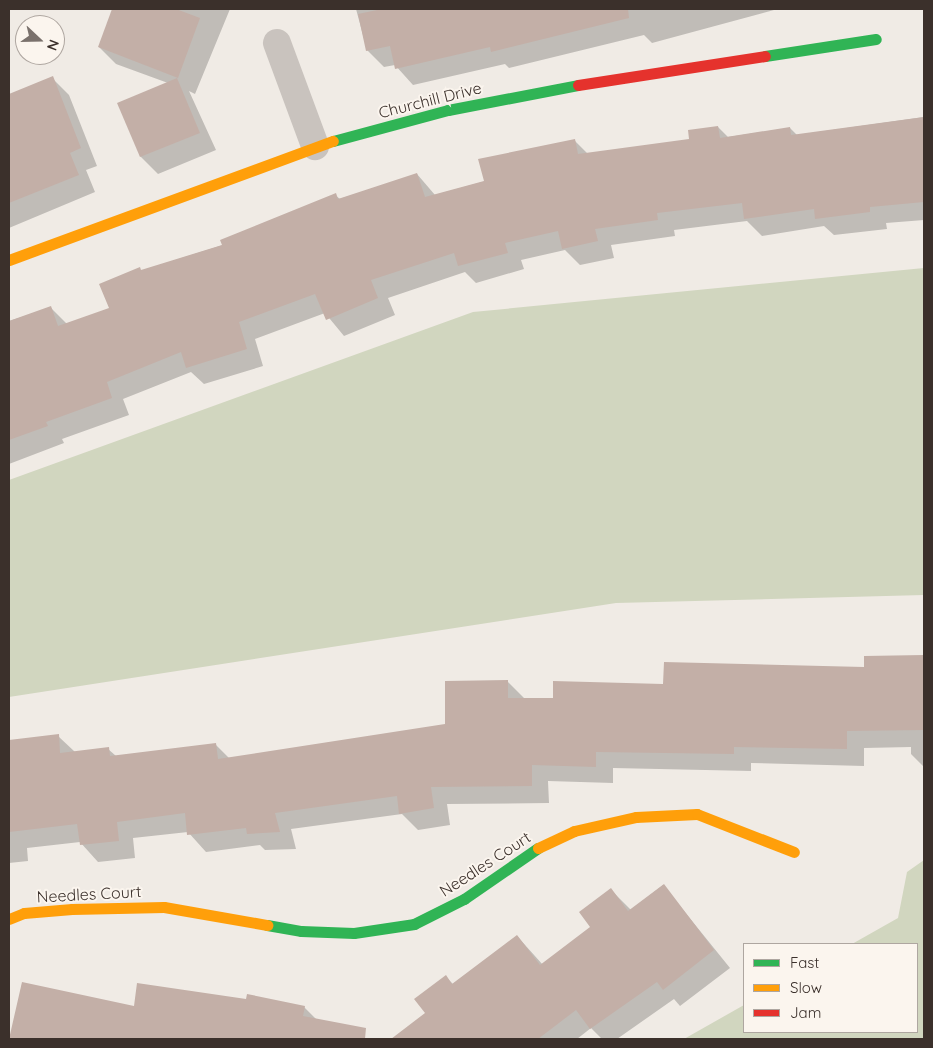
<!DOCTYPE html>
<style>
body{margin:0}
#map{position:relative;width:933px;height:1048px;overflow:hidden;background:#f0ebe5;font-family:Quicksand,sans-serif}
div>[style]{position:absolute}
.green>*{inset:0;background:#d1d6bf}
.shadow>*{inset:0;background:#0003}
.building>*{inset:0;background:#c3afa7}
.street>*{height:28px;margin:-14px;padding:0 14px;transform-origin:14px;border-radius:14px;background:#c9c3be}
.fast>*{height:11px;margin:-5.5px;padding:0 5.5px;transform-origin:5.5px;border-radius:5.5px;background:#30b455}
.slow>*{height:11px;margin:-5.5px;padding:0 5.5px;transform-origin:5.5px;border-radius:5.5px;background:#ff9f0a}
.jam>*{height:11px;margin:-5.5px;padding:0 5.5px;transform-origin:5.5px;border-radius:5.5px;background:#e5322d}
span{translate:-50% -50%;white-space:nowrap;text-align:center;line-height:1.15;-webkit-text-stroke:4px #fbf5ee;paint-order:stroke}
.street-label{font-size:16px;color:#3b302b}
.frame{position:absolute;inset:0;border:10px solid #3b302b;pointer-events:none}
.legend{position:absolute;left:743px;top:943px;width:175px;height:90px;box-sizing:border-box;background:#fbf5ee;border:1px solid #aea6a0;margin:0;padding:6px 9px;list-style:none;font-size:15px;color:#3b302b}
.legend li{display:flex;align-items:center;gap:10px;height:25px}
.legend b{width:25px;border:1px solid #aea6a0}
.north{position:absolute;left:15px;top:15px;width:50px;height:50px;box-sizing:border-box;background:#fbf5ee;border:1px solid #aea6a0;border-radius:50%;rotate:111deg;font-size:14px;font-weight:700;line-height:20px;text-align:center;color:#3b302b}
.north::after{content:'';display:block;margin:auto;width:18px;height:22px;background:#7a716c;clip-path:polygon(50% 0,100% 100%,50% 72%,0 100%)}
</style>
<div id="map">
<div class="green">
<i style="clip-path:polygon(924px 268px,924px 595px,616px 603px,9px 697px,9px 480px,473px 312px)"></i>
<i style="clip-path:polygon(924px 860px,924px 1039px,684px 1039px,744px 1005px,744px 1032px,917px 1032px,917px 944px,852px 944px,898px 918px,907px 872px)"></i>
</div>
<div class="shadow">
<i style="clip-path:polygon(113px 9px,230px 9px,195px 94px,189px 91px,216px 150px,158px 174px,141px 157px,119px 103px,168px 83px,116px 64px,99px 47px)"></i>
<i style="clip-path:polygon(356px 9px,774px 9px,774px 10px,652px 43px,644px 35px,509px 68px,505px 64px,413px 85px,395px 65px,384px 67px,367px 50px)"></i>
<i style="clip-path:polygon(52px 78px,69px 95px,97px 166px,86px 170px,95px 192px,9px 228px,9px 95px)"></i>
<i style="clip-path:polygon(924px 117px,924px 220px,886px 223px,887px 229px,834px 235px,824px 226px,762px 236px,747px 221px,674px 230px,675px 236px,611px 245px,614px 258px,580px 265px,565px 250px,521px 260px,524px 269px,476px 283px,465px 272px,388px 298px,395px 315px,344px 336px,325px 313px,255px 339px,263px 366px,204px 384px,191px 372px,123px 399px,129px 415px,62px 439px,64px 443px,9px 464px,9px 321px,51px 308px,67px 324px,110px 309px,141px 271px,223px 245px,335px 195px,340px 199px,417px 174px,435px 195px,486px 181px,480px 160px,575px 141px,588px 154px,691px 140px,718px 127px,728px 137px,790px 128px,797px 135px)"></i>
<i style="clip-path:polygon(924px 656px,924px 767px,911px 754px,911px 747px,864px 748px,864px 766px,751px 763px,751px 771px,613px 768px,613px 783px,548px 781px,549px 803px,447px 804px,450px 825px,418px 830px,402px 814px,291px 829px,296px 849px,265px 850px,260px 845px,206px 852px,188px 832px,133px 838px,135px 858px,98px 862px,80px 842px,27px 848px,28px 861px,9px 863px,9px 759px,28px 758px,58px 736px,75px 752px,108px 749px,116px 756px,215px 744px,230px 759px,447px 725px,508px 682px,525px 699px,554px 699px,664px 685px,865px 668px,865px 657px)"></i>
<i style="clip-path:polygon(663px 885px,730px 968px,680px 1006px,674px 999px,617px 1039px,602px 1039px,591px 1028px,577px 1039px,393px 1039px,427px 1014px,446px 977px,453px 984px,517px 936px,543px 965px,592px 927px,610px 889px,631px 910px)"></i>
<i style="clip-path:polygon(22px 984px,135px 1008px,247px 1000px,304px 1007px,317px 1020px,331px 1022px,347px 1039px,11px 1039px)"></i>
</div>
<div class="building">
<i style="clip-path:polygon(112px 9px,176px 9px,200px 18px,178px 78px,98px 47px)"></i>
<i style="clip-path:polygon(382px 9px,628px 9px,629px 18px,491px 52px,490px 47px,395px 69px,390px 46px,366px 51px,358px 14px)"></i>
<i style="clip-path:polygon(53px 76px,81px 148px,70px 153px,79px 175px,9px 203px,9px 94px)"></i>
<i style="clip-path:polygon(177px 78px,200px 133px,140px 157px,117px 103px)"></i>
<i style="clip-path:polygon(924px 117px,924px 202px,870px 207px,870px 212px,815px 219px,814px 209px,744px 219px,742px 203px,657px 213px,658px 220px,595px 229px,598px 241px,562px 249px,558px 231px,505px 243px,508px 253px,458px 266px,454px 253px,371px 280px,378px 298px,326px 320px,315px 294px,239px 322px,247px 349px,186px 368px,181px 352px,107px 382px,112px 398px,46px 422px,48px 426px,9px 440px,9px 321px,51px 306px,58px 326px,109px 308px,99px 284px,140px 267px,141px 270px,222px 245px,220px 240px,336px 193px,338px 199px,417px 173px,425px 197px,484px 181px,478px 159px,575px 139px,578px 154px,689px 139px,688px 130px,718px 126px,720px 138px,790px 127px,791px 135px)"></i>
<i style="clip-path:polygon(924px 655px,924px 730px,847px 731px,847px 749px,734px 747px,734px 754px,596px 752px,596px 767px,532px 765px,532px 786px,431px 787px,434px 808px,399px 814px,397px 796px,275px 813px,280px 832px,247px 834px,246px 828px,187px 835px,185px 813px,117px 822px,119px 841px,80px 845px,77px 824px,9px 832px,9px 740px,59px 734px,60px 753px,109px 747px,110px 756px,216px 743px,218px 759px,445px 724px,445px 681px,508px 680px,508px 698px,553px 698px,553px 681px,663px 684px,664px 662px,864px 667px,864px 656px)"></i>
<i style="clip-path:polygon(664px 884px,714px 950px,663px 990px,657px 982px,590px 1029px,576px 1010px,538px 1039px,391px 1039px,425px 1013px,414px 999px,446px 975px,452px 984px,517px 935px,540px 965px,590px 927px,579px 912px,611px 888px,628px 911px)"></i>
<i style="clip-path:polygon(22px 982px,134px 1006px,137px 983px,246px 999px,247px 994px,305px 1006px,303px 1016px,366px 1028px,365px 1039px,9px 1039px)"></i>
</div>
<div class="street">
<i style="left:277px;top:43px;width:110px;rotate:69.7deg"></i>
</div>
<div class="fast">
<i style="left:765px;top:56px;width:112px;rotate:-8.7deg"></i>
<i style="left:333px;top:141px;width:119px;rotate:-15.1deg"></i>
<i style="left:448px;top:110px;width:132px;rotate:-10.9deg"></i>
<i style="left:267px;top:925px;width:35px;rotate:10deg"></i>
<i style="left:301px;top:931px;width:53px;rotate:2.2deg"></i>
<i style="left:354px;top:933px;width:61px;rotate:-8.5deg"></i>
<i style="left:414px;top:924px;width:56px;rotate:-26.6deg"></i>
<i style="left:464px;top:899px;width:90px;rotate:-34.6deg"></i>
</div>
<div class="slow">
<i style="left:9px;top:260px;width:345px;rotate:-20.2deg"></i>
<i style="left:538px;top:848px;width:40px;rotate:-25deg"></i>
<i style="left:574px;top:831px;width:64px;rotate:-12.7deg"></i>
<i style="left:636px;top:817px;width:61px;rotate:-2.8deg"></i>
<i style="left:697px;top:814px;width:104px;rotate:21.4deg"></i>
<i style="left:9px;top:919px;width:16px;rotate:-22deg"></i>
<i style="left:24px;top:913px;width:48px;rotate:-4.8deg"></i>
<i style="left:72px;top:909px;width:92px;rotate:-1.2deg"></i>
<i style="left:164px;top:907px;width:105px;rotate:9.9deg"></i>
</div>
<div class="jam">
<i style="left:578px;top:85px;width:189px;rotate:-8.8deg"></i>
</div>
<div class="street-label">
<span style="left:430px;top:100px;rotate:-14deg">Churchill Drive</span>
<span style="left:485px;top:864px;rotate:-33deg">Needles Court</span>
<span style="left:89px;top:894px;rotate:-3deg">Needles Court</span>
</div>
<div class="frame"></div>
<ul class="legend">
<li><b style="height:6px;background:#30b455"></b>Fast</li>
<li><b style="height:6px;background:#ff9f0a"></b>Slow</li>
<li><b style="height:6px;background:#e5322d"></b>Jam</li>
</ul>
<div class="north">N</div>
</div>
